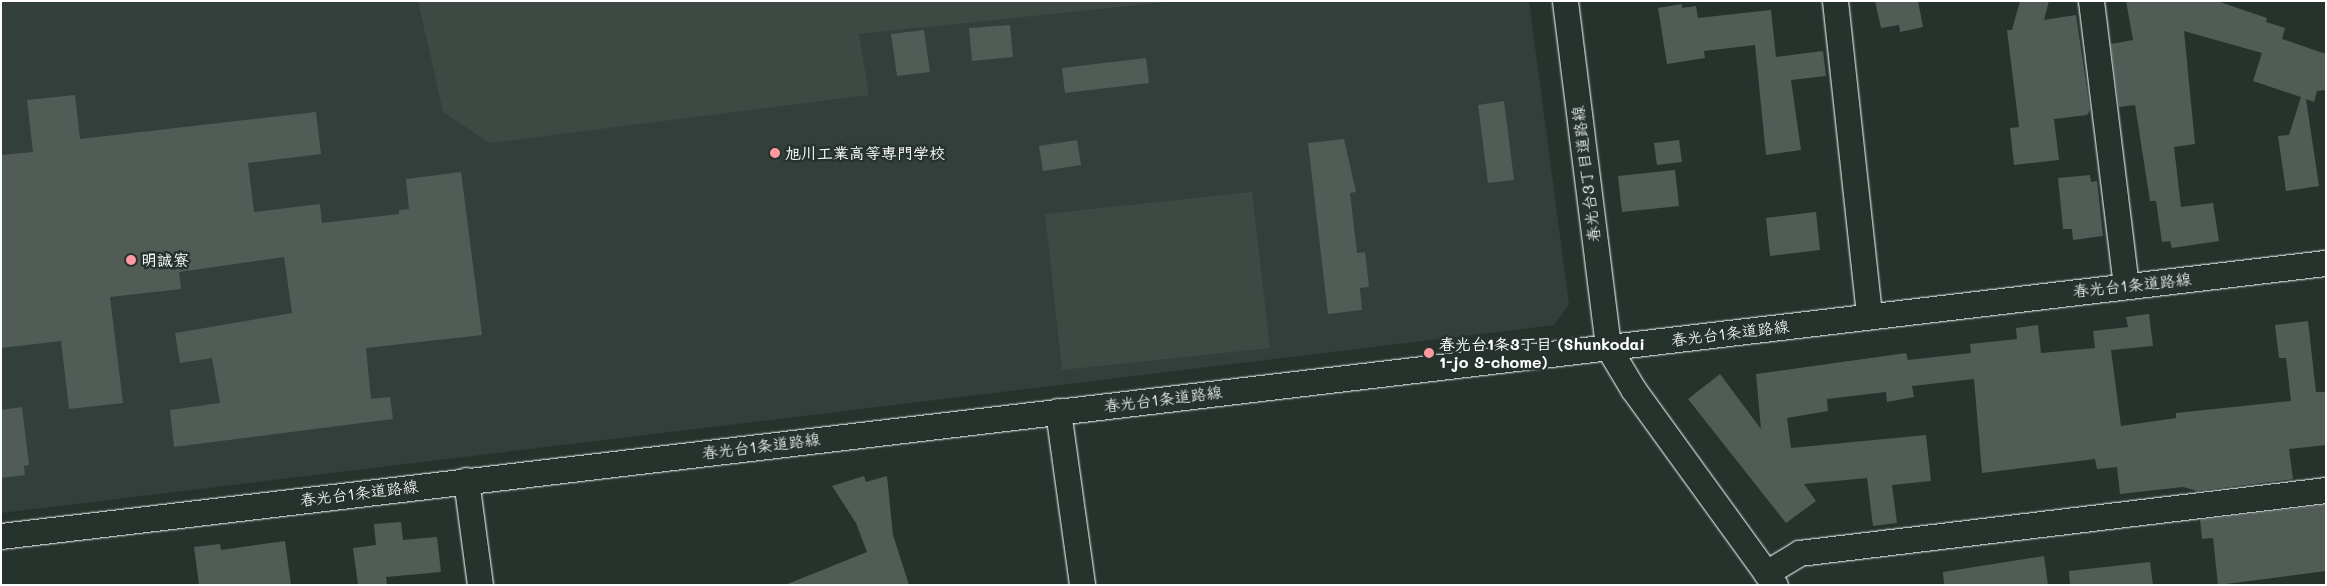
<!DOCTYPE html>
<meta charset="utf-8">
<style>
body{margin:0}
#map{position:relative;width:2327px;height:586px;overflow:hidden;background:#26332d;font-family:Mali,"Klee One",sans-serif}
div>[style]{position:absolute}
.built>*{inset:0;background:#333f3a}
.green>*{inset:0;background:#3e4944}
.building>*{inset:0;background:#515c57}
.roads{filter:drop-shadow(0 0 1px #fff) drop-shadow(0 0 1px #fff)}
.street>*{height:25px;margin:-12.5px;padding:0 12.5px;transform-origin:12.5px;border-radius:12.5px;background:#26332d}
.dots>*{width:14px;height:14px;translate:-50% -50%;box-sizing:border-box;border:2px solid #26332d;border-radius:50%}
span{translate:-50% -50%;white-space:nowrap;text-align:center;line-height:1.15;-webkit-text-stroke:5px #26332d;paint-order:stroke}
.poi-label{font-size:16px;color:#fff;font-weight:700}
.left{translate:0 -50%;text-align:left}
.street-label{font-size:16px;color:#fff}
.frame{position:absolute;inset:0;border:2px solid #fff;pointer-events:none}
</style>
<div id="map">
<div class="built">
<i style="clip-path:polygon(1px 1px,1529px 1px,1569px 304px,1554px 325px,1px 513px)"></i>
</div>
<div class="green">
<i style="clip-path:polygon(418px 1px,1176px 1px,859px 34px,869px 95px,490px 143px,443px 112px)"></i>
<i style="clip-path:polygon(1252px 192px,1270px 348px,1062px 370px,1045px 214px)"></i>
</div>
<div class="building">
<i style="clip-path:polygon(1875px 1px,1918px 1px,1923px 27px,1900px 32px,1899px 25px,1881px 28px)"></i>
<i style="clip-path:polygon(2020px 1px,2049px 1px,2044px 20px,2076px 15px,2090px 110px,2087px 115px,2054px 119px,2059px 160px,2014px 165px,2010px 128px,2019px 127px,2007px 30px,2012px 30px)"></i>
<i style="clip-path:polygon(2126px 1px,2217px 1px,2267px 18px,2266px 22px,2285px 28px,2282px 39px,2326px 54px,2326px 90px,2317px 91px,2314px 102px,2306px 99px,2319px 186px,2286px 191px,2278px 136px,2289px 135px,2301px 97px,2253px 81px,2262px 53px,2184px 31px,2195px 144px,2174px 147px,2181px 207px,2213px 203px,2219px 241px,2172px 248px,2170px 241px,2162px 242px,2156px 201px,2150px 201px,2135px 105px,2119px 107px,2111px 44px,2133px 40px)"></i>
<i style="clip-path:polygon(1682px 4px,1682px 8px,1696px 6px,1698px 18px,1771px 10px,1776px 57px,1823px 51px,1826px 76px,1791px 80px,1801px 150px,1766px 155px,1755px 45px,1704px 51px,1705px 58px,1667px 64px,1658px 8px)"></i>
<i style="clip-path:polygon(1010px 25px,1013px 57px,972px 61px,969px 28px)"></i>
<i style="clip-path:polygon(924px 30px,930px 72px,897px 76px,891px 34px)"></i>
<i style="clip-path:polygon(1146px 58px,1149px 83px,1065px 93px,1062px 68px)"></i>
<i style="clip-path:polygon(75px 95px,80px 139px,316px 112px,321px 154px,248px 163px,254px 212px,320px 204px,322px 223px,399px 214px,399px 210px,409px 209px,406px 179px,461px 172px,482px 335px,366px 348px,371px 399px,390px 397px,393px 419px,174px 447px,170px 410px,220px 403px,212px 358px,180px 363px,175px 333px,292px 313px,284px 257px,179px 272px,181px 289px,110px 297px,123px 403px,69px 409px,61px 341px,1px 348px,1px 155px,33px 152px,27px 100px)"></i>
<i style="clip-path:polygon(1504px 101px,1514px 180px,1488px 183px,1478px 105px)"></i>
<i style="clip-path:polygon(1344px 139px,1356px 192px,1350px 193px,1357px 253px,1365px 252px,1369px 287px,1360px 288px,1362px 310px,1328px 314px,1308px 143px)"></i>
<i style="clip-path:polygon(1077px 140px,1081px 165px,1043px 171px,1039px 146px)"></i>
<i style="clip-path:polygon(1679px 140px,1682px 162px,1657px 165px,1654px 143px)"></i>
<i style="clip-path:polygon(1675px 170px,1679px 206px,1622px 212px,1618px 176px)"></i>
<i style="clip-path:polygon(2090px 175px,2091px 182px,2097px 181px,2103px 236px,2073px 240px,2072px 229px,2063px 229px,2058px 178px)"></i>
<i style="clip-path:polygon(1816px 212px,1820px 250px,1770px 256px,1766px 218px)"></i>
<i style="clip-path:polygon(2149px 314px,2153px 346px,2111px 350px,2121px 426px,2176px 418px,2176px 413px,2291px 401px,2286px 358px,2279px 358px,2275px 325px,2308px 321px,2316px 392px,2326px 392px,2326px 445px,2289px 449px,2293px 479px,2197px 491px,2183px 487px,2120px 494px,2117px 467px,2097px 469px,2095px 459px,1982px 473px,1974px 379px,1912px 386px,1914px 397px,1887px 402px,1886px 392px,1827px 399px,1828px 411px,1787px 418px,1791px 448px,1926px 435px,1931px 481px,1892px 485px,1897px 523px,1873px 526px,1867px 478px,1804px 484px,1816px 501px,1786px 523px,1688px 399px,1720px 374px,1761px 429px,1756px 374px,1906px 353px,1908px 360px,1971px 353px,1970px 344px,2017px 339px,2016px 328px,2038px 325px,2041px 353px,2095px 348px,2093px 331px,2128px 327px,2126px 317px)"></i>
<i style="clip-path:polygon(22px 407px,29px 465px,24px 466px,25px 475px,1px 478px,1px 410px)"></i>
<i style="clip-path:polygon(864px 476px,866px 482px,887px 476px,893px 535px,909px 585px,785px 585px,867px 552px,856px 523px,832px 486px)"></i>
<i style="clip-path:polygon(2326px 505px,2326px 571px,2218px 585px,2213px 538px,2202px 539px,2200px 520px)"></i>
<i style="clip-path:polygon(401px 522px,403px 540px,437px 537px,441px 572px,386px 577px,387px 585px,358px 585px,353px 548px,376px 545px,374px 524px)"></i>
<i style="clip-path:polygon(285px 541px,291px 585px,199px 585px,194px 547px,220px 544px,221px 550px)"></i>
<i style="clip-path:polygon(2044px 556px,2048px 585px,1944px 585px,1943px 572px)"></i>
<i style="clip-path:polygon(2150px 562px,2153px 585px,2070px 585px,2069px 571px)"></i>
</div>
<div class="roads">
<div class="street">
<i style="left:1565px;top:1px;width:349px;rotate:82.9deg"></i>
<i style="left:1608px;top:347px;width:49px;rotate:59.2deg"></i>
<i style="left:1633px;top:389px;width:242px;rotate:54.1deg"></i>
<i style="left:1835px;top:1px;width:317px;rotate:83.8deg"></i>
<i style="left:2091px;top:1px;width:286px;rotate:83deg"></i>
<i style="left:1058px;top:411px;width:176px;rotate:82.1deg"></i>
<i style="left:466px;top:480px;width:106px;rotate:82.4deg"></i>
<i style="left:1px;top:536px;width:2341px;rotate:-6.7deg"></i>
<i style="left:1766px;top:573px;width:39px;rotate:-31deg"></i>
<i style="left:1799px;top:553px;width:531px;rotate:-6.82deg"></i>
</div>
</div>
<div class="dots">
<i style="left:775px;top:153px;background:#ff9aa2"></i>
<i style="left:131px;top:260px;background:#ff9aa2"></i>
<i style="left:1429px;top:353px;background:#ff9aa2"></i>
</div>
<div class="poi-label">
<span class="left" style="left:785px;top:153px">旭川工業高等専門学校</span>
<span class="left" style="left:141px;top:260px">明誠寮</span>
<span class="left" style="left:1439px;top:353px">春光台1条3丁目 (Shunkodai<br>1-jo 3-chome)</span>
</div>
<div class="street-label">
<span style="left:1586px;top:174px;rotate:-97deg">春光台3丁目道路線</span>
<span style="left:2132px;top:285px;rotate:-6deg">春光台1条道路線</span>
<span style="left:1730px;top:333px;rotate:-7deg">春光台1条道路線</span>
<span style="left:1163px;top:399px;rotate:-7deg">春光台1条道路線</span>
<span style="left:761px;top:446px;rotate:-7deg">春光台1条道路線</span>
<span style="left:359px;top:493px;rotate:-7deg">春光台1条道路線</span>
</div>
<div class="frame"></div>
</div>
